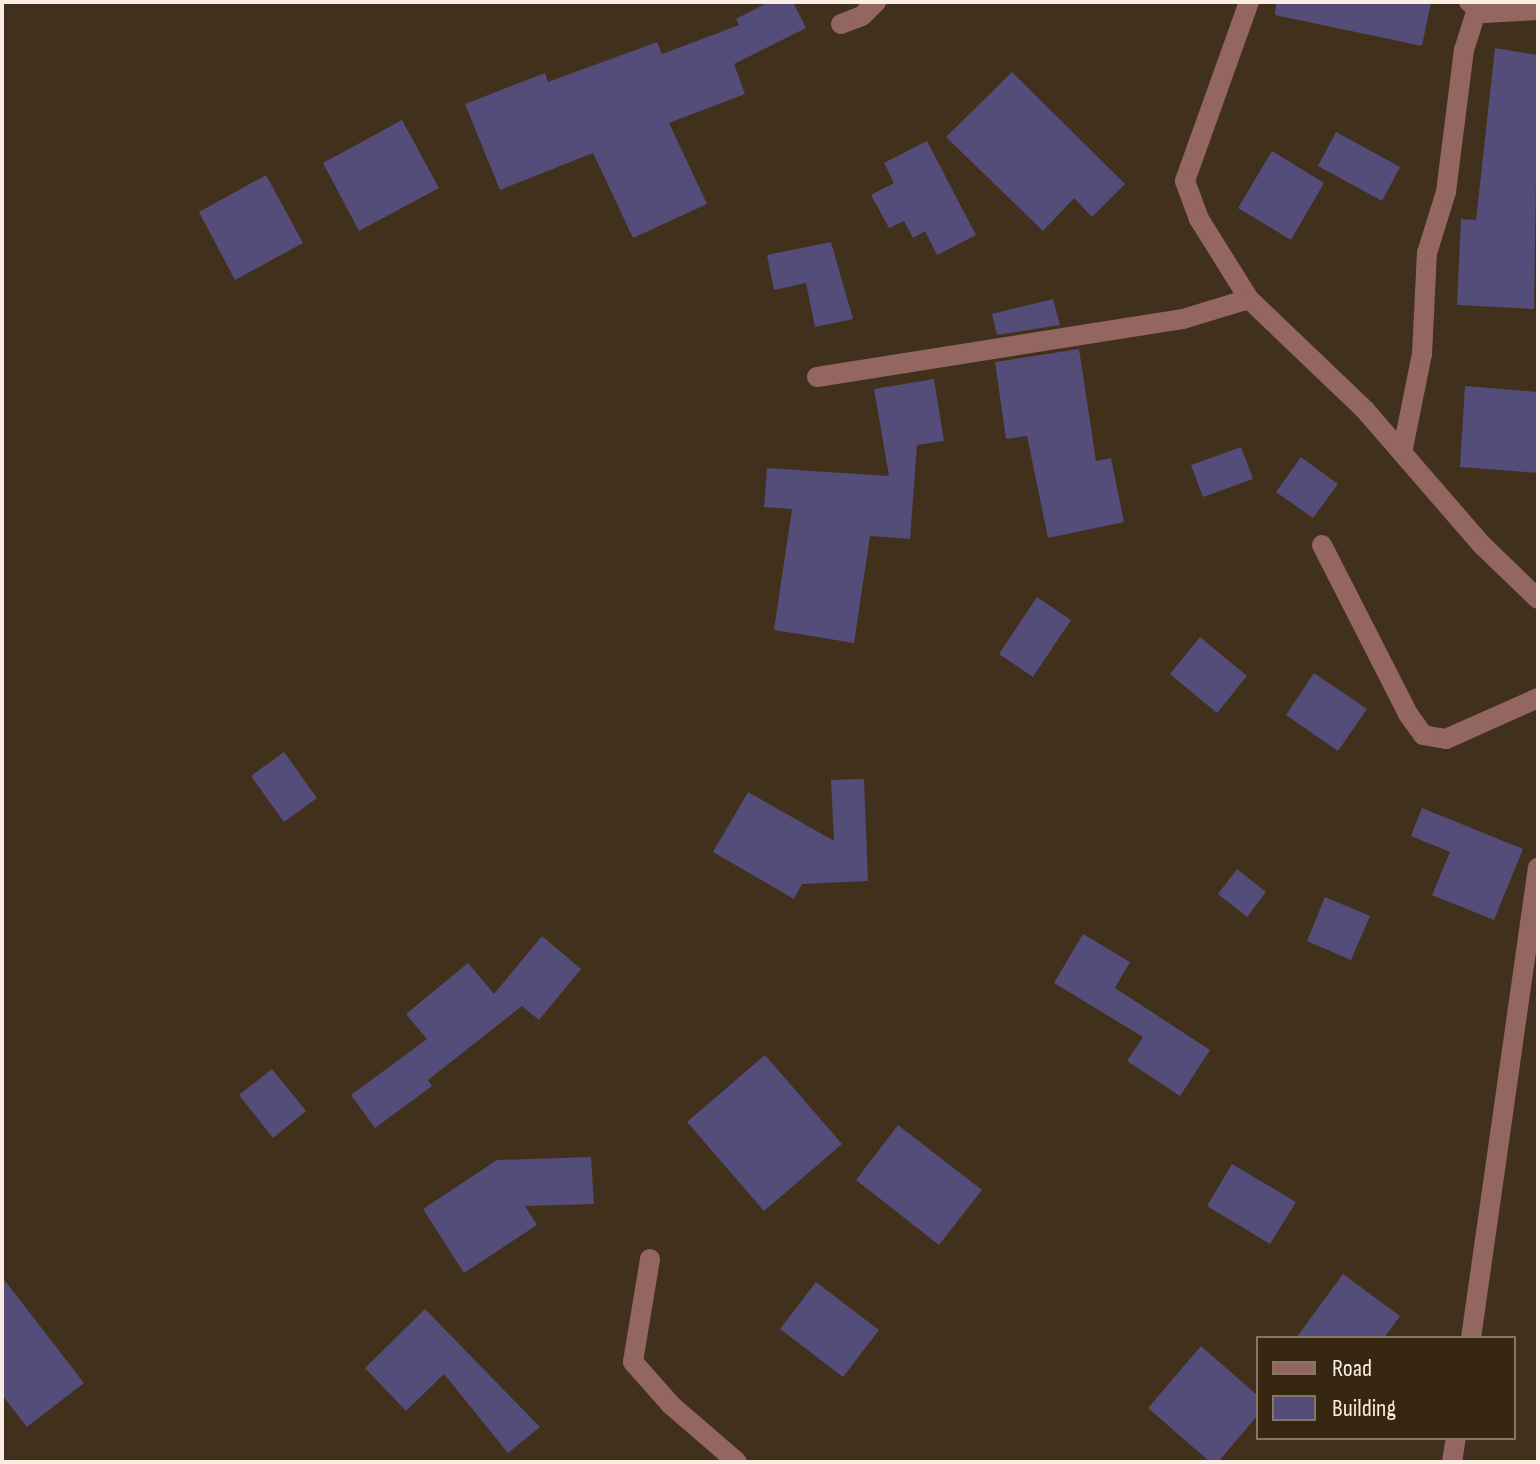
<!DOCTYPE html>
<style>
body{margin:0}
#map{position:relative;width:1540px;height:1464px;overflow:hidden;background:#41301b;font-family:"Sofia Sans Condensed",sans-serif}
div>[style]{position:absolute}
.building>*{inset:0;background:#544c79}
.minor>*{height:20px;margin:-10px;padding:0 10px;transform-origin:10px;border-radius:10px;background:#946661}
span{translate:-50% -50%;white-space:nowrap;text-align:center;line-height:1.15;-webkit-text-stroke:7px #372611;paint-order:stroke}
.frame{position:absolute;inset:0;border:4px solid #f9eee1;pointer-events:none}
.legend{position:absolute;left:1256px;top:1336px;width:260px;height:104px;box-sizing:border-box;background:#372611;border:2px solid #857664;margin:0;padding:10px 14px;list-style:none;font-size:24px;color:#f9eee1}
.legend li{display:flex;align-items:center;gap:16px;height:40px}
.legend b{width:40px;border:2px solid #857664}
</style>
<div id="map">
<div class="building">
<i style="clip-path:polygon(769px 2px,793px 2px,806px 28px,734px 64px,745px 94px,669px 123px,707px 204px,633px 238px,593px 153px,500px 190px,465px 104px,545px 73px,548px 82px,657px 42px,662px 54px,739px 25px,736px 19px)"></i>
<i style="clip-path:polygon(1276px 2px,1431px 2px,1422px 46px,1275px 15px)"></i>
<i style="clip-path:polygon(1495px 48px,1538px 55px,1534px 309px,1457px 305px,1461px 219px,1476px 220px)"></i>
<i style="clip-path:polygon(1012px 72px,1125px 184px,1092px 217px,1074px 198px,1043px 231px,946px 137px)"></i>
<i style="clip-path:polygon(402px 120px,439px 188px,359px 231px,323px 163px)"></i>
<i style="clip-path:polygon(1336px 132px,1400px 167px,1382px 201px,1318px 166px)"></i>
<i style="clip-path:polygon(927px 141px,976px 235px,937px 255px,925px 231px,913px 238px,904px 221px,889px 228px,871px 195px,894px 183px,884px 163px)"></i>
<i style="clip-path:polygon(1272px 151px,1324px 183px,1291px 240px,1238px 208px)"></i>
<i style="clip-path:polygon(266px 175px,303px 243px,235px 280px,199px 212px)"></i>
<i style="clip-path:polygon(831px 242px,853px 319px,815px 327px,806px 283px,774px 290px,767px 255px)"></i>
<i style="clip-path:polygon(1053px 299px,1060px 325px,997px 335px,992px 314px)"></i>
<i style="clip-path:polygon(1079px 349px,1096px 461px,1111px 458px,1124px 522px,1048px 538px,1027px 436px,1006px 439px,995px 362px)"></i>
<i style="clip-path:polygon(934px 379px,944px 441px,917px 445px,910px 539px,870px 536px,854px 643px,774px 630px,792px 509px,764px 507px,767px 468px,889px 476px,874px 389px)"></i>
<i style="clip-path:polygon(1465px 386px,1538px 392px,1538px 473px,1460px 467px)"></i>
<i style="clip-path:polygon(1241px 447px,1253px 479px,1203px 497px,1191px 465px)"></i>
<i style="clip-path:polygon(1301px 457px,1338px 484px,1313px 518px,1276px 492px)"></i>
<i style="clip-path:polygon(1037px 597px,1071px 620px,1033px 677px,999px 654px)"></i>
<i style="clip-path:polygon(1200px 637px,1247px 676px,1217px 713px,1170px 674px)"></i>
<i style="clip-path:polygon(1314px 673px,1367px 709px,1338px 751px,1286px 715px)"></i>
<i style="clip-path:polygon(284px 752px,317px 798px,284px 822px,251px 776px)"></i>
<i style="clip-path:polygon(864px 779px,868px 881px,802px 884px,794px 899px,713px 852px,748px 792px,834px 841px,831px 780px)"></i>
<i style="clip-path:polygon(1422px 808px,1523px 849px,1494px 920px,1432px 895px,1450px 852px,1411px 836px)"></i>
<i style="clip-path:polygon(1237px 869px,1266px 892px,1247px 917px,1218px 894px)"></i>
<i style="clip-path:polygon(1325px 897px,1370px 916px,1351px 960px,1307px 941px)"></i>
<i style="clip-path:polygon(1083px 934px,1130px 962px,1115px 988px,1210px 1050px,1180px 1096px,1127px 1061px,1143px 1037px,1054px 983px)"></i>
<i style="clip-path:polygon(542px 936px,581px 969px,539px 1020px,522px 1006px,428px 1080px,432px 1086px,375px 1128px,351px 1095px,427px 1039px,406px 1014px,468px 963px,494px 994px)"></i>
<i style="clip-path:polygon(765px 1055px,842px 1144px,764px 1211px,687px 1122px)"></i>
<i style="clip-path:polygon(272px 1069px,306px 1111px,273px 1138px,239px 1095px)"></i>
<i style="clip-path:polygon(898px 1125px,982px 1190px,939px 1245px,856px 1180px)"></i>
<i style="clip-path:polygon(591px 1157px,594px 1204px,525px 1206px,537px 1225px,464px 1273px,423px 1209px,497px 1160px)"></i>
<i style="clip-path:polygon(1232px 1164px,1296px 1202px,1270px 1244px,1207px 1206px)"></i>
<i style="clip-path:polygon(1343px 1274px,1400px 1316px,1384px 1338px,1296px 1338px)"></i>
<i style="clip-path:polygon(2px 1277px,84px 1383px,27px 1427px,2px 1395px)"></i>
<i style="clip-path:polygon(816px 1282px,879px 1330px,843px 1377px,780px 1329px)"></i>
<i style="clip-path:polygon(425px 1309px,540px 1427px,508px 1453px,444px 1374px,406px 1411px,365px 1368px)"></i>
<i style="clip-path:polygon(1201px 1346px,1258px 1396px,1258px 1415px,1218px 1462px,1210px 1462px,1148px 1408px)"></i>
</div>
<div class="minor">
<i style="left:1249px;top:2px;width:190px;rotate:109.7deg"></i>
<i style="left:1185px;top:181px;width:40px;rotate:69.8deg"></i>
<i style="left:1199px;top:219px;width:94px;rotate:58deg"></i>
<i style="left:1249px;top:299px;width:161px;rotate:43.7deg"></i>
<i style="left:1365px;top:410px;width:177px;rotate:49.1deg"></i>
<i style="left:1481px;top:544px;width:79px;rotate:44deg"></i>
<i style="left:1469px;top:2px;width:19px;rotate:36deg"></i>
<i style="left:1484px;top:13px;width:54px;rotate:-3.2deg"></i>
<i style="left:841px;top:24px;width:22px;rotate:-21deg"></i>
<i style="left:862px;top:16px;width:20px;rotate:-45deg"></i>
<i style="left:817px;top:377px;width:371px;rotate:-9deg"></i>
<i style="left:1183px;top:319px;width:69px;rotate:-16.9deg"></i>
<i style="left:1402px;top:453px;width:101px;rotate:-78.6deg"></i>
<i style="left:1422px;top:354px;width:101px;rotate:-87.2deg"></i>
<i style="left:1427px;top:253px;width:64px;rotate:-72.7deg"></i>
<i style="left:1446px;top:192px;width:143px;rotate:-82.8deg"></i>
<i style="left:1464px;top:50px;width:43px;rotate:-72.4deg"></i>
<i style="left:1322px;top:545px;width:190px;rotate:63deg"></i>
<i style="left:1408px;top:714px;width:26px;rotate:54deg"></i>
<i style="left:1423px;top:735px;width:23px;rotate:10deg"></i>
<i style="left:1446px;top:739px;width:101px;rotate:-24deg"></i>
<i style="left:650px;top:1259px;width:104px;rotate:99.4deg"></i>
<i style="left:633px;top:1362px;width:57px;rotate:48.5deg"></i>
<i style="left:671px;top:1405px;width:87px;rotate:40.8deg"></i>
<i style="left:1471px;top:1338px;width:475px;rotate:-81.9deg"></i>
<i style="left:1452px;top:1462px;width:24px;rotate:-81deg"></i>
</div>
<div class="frame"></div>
<ul class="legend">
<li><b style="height:10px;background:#946661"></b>Road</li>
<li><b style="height:22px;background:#544c79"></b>Building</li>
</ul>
</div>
